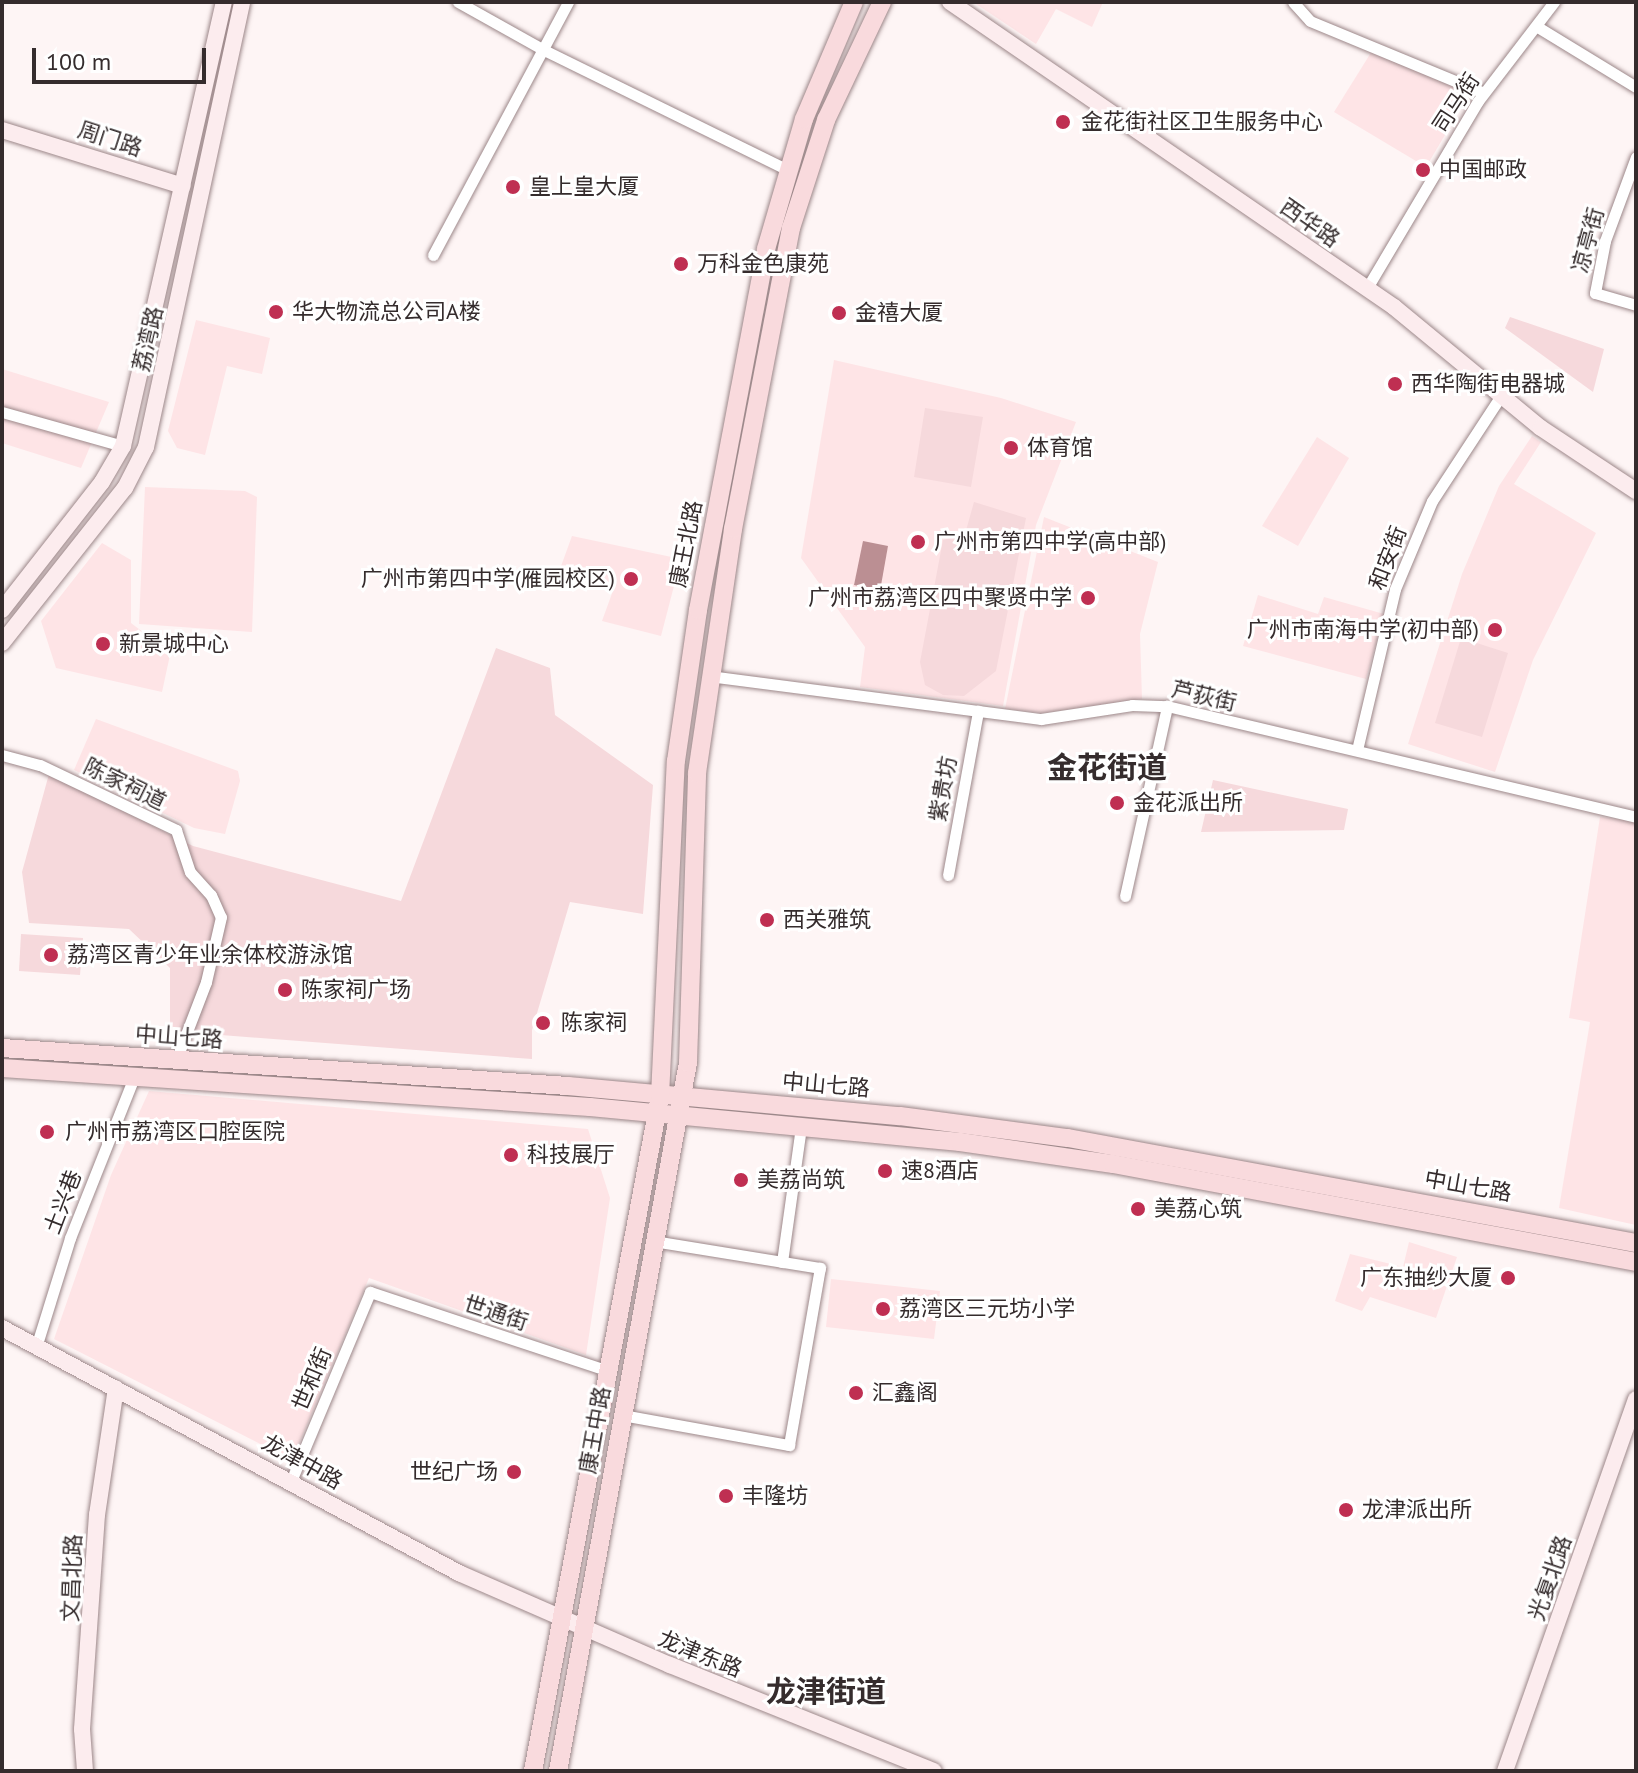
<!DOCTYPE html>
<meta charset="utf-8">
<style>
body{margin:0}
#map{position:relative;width:1638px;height:1773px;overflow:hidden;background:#fef5f5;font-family:"PT Sans","Noto Sans SC",sans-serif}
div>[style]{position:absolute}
.built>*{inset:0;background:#fee4e6}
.green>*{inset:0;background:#f6d9dc}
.water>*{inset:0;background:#bb8f93}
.roads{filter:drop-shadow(0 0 2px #9c8789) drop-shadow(0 0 2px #9c8789)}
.street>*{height:11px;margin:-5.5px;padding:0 5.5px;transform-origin:5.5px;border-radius:5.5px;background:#fff}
.secondary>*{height:16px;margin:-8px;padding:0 8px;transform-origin:8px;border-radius:8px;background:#fcecee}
.primary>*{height:18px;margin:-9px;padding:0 9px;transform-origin:9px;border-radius:9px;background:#f9dadd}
.dots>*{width:22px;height:22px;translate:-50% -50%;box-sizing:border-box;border:4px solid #fff;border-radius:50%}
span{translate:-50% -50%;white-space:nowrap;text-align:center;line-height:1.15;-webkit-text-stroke:6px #fff;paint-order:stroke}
.street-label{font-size:22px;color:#352c2d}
.poi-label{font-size:22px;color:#352c2d}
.left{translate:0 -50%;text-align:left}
.right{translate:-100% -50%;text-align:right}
.district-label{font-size:30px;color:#352c2d;font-weight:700}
.frame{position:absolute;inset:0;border:4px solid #352c2d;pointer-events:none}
.scale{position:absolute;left:32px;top:48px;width:174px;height:36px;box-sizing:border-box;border:4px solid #352c2d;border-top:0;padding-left:10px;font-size:24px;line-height:28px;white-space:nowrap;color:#352c2d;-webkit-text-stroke:6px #fff;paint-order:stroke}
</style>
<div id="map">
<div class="built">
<i style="clip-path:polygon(973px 2px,1103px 2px,1092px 27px,1056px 9px,1036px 44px)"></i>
<i style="clip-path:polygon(1372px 51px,1471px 91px,1426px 167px,1334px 112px)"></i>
<i style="clip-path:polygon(196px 320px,270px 338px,262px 374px,227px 366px,205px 455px,177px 448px,168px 431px)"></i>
<i style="clip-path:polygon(834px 360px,1001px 398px,1076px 422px,1036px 525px,1003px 706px,860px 687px,865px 647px,801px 558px)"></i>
<i style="clip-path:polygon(2px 369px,109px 402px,81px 468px,2px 443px)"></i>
<i style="clip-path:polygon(1532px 436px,1541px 442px,1514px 484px,1596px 533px,1533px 660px,1495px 772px,1408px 744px,1462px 574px,1499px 486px)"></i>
<i style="clip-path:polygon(1317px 437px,1349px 458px,1298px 546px,1262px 526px)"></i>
<i style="clip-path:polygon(145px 487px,245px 491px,257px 497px,252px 632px,139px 624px)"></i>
<i style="clip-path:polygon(1044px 517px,1158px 562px,1140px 634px,1142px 699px,1043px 713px,1005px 709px)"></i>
<i style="clip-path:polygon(572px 536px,681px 559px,661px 636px,602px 621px,614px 588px,560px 569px)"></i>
<i style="clip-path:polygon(102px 543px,131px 560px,131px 623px,148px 636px,173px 641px,162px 692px,56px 668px,41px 621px)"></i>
<i style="clip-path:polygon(1258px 595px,1318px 614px,1324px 597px,1384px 614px,1366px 679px,1243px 646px)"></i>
<i style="clip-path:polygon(96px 719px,238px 771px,240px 781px,225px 834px,194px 828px,74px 770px)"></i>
<i style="clip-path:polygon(1600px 817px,1636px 821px,1636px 1225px,1559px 1208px,1590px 1022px,1569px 1018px)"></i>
<i style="clip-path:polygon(149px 1091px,588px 1129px,610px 1198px,586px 1355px,369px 1278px,292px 1460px,54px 1339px,111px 1175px)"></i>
<i style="clip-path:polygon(1409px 1242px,1457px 1257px,1436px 1318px,1370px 1297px,1362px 1311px,1335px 1301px,1350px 1254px,1403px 1267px)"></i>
<i style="clip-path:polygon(831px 1279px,940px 1291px,934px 1339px,826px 1327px)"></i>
</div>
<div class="green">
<i style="clip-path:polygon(1510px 317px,1604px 349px,1593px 392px,1505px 328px)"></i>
<i style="clip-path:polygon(925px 408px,983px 417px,971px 487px,914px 477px)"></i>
<i style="clip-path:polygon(974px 502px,1026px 518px,996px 671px,964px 696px,943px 695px,925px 685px,920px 662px,943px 540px,965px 534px)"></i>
<i style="clip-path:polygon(1461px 638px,1508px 653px,1482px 737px,1435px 723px)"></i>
<i style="clip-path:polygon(496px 648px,550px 668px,555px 715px,653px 785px,643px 914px,570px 902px,532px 1030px,532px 1059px,170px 1031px,170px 968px,129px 929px,29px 923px,22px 872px,49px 774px,193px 846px,401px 901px)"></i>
<i style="clip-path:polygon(1213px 780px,1348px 809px,1344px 830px,1201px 832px)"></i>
<i style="clip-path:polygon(21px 934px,83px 938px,80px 975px,19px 971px)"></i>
</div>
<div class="water">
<i style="clip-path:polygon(863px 541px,888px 546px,880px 591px,854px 585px)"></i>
</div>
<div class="roads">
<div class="street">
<i style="left:458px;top:2px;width:96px;rotate:29.2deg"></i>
<i style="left:542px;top:49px;width:274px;rotate:26.2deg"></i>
<i style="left:1293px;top:2px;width:25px;rotate:48deg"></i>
<i style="left:1310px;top:21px;width:188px;rotate:22.5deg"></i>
<i style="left:1536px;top:26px;width:117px;rotate:31.4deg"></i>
<i style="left:1636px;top:157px;width:90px;rotate:110.3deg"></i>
<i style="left:1605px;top:241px;width:53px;rotate:100.9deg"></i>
<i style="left:1595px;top:293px;width:43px;rotate:16.3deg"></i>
<i style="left:433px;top:255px;width:287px;rotate:-61.9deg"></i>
<i style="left:1367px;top:288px;width:217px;rotate:-59.3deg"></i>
<i style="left:1478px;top:101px;width:125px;rotate:-52.5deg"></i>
<i style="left:2px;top:412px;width:126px;rotate:15.7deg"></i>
<i style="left:709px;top:676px;width:335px;rotate:7.4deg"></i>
<i style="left:1041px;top:719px;width:92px;rotate:-8.7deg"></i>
<i style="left:1132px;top:705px;width:35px;rotate:2deg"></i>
<i style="left:1167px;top:706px;width:482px;rotate:13.3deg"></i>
<i style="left:1357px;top:750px;width:165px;rotate:-76.7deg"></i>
<i style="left:1395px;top:589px;width:95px;rotate:-67.2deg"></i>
<i style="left:1432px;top:501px;width:124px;rotate:-56.8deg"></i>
<i style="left:2px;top:755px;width:39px;rotate:15deg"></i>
<i style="left:40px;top:765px;width:151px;rotate:25.5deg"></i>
<i style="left:176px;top:830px;width:44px;rotate:71.6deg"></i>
<i style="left:190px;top:872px;width:31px;rotate:48deg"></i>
<i style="left:211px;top:895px;width:24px;rotate:66deg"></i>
<i style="left:221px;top:917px;width:67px;rotate:103deg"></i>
<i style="left:206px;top:982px;width:84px;rotate:111deg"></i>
<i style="left:948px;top:875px;width:167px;rotate:-79.6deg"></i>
<i style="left:1125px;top:896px;width:195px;rotate:-77.5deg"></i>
<i style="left:782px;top:1262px;width:137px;rotate:-82deg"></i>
<i style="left:37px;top:1344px;width:111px;rotate:-72.7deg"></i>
<i style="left:70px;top:1238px;width:173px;rotate:-68.3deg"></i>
<i style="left:622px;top:1415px;width:170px;rotate:10.2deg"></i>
<i style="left:789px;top:1445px;width:180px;rotate:-80.1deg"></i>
<i style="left:820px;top:1268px;width:168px;rotate:-170.8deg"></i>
<i style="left:291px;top:1481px;width:205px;rotate:-67.3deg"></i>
<i style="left:370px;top:1292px;width:252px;rotate:18.3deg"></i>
</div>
<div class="secondary">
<i style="left:950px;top:2px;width:539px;rotate:34.49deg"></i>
<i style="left:1394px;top:307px;width:190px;rotate:39.5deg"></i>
<i style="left:1541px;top:428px;width:114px;rotate:33.6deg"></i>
<i style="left:2px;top:130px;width:189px;rotate:17.2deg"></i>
<i style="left:2px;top:610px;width:162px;rotate:-52deg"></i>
<i style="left:102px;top:482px;width:42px;rotate:-59.7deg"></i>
<i style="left:123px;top:446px;width:455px;rotate:-77.2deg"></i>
<i style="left:2px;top:643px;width:198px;rotate:-51.6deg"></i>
<i style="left:125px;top:488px;width:46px;rotate:-62.9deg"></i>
<i style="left:146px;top:447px;width:455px;rotate:-77.8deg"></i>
<i style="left:2px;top:1328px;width:519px;rotate:28.2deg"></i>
<i style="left:459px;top:1573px;width:230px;rotate:23.6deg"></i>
<i style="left:670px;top:1665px;width:284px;rotate:21.9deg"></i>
<i style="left:85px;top:1771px;width:42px;rotate:-94.1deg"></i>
<i style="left:82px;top:1729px;width:215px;rotate:-86deg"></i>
<i style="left:97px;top:1515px;width:128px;rotate:-81.5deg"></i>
<i style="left:1505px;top:1771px;width:394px;rotate:-70.6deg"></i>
</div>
<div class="primary">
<i style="left:2px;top:1048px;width:567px;rotate:3.84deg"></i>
<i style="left:568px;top:1086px;width:333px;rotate:5.2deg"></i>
<i style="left:900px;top:1116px;width:169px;rotate:7.5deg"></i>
<i style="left:1068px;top:1138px;width:578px;rotate:10.47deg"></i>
<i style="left:2px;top:1068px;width:589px;rotate:3.79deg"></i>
<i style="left:590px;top:1107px;width:372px;rotate:5.4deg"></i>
<i style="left:960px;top:1142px;width:155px;rotate:8.2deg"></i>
<i style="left:1113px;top:1164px;width:532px;rotate:10.61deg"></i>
<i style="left:533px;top:1771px;width:687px;rotate:-79.34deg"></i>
<i style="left:660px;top:1096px;width:335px;rotate:-87.3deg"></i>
<i style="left:676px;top:761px;width:153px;rotate:-81.7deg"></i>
<i style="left:698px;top:610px;width:367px;rotate:-79.3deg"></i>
<i style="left:766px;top:249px;width:135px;rotate:-73.7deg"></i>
<i style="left:804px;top:119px;width:127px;rotate:-66.9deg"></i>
<i style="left:558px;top:1771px;width:720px;rotate:-79.6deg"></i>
<i style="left:688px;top:1063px;width:290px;rotate:-88.2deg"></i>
<i style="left:697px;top:773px;width:247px;rotate:-81.6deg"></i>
<i style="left:733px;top:529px;width:307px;rotate:-79.1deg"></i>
<i style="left:791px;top:228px;width:114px;rotate:-72deg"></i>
<i style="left:826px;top:120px;width:131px;rotate:-64.6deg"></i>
</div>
</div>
<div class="dots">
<i style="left:1063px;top:122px;background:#bf2f52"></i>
<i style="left:1423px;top:170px;background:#bf2f52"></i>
<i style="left:513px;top:187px;background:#bf2f52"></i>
<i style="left:681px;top:264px;background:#bf2f52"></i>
<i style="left:276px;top:312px;background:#bf2f52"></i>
<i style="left:839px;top:313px;background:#bf2f52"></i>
<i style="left:1395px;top:384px;background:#bf2f52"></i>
<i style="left:1011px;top:448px;background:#bf2f52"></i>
<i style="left:918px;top:542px;background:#bf2f52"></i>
<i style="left:631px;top:579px;background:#bf2f52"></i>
<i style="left:1088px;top:598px;background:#bf2f52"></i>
<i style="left:1495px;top:630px;background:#bf2f52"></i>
<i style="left:103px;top:644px;background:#bf2f52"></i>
<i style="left:1117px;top:803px;background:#bf2f52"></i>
<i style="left:767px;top:920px;background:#bf2f52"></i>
<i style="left:51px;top:955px;background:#bf2f52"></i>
<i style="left:285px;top:990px;background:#bf2f52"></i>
<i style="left:543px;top:1023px;background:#bf2f52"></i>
<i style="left:47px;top:1132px;background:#bf2f52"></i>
<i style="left:511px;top:1155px;background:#bf2f52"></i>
<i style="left:885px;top:1171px;background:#bf2f52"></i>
<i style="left:741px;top:1180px;background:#bf2f52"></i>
<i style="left:1138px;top:1209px;background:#bf2f52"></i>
<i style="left:1508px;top:1278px;background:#bf2f52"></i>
<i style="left:883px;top:1309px;background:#bf2f52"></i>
<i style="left:856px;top:1393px;background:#bf2f52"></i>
<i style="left:514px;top:1472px;background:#bf2f52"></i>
<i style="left:726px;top:1496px;background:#bf2f52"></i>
<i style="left:1346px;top:1510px;background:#bf2f52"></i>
</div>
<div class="street-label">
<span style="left:1456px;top:103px;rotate:-57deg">司马街</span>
<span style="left:110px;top:139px;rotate:18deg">周门路</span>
<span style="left:1310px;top:223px;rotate:35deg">西华路</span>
<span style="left:1588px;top:240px;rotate:-75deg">凉亭街</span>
<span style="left:148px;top:339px;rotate:-77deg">荔湾路</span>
<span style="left:686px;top:544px;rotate:-79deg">康王北路</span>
<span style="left:1388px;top:558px;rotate:-69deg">和安街</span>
<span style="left:1204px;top:696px;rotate:13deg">芦荻街</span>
<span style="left:125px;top:784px;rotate:26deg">陈家祠道</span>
<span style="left:943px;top:789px;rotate:-80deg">紫贵坊</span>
<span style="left:179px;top:1037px;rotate:4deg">中山七路</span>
<span style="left:826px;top:1085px;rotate:5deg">中山七路</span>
<span style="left:1468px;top:1186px;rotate:10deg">中山七路</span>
<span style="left:63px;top:1202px;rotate:-69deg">土兴巷</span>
<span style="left:496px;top:1313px;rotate:18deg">世通街</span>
<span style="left:312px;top:1379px;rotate:-67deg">世和街</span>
<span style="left:595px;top:1430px;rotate:-80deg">康王中路</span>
<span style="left:302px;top:1462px;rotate:29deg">龙津中路</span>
<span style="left:72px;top:1578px;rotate:-88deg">文昌北路</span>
<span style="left:1550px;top:1578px;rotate:-71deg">光复北路</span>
<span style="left:700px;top:1654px;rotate:22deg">龙津东路</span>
</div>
<div class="poi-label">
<span class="left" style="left:1081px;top:122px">金花街社区卫生服务中心</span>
<span class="left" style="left:1439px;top:170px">中国邮政</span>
<span class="left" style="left:529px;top:187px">皇上皇大厦</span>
<span class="left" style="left:697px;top:264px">万科金色康苑</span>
<span class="left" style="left:292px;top:312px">华大物流总公司A楼</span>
<span class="left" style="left:855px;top:313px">金禧大厦</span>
<span class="left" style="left:1411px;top:384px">西华陶街电器城</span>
<span class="left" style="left:1027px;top:448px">体育馆</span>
<span class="left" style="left:934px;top:542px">广州市第四中学(高中部)</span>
<span class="right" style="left:615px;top:579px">广州市第四中学(雁园校区)</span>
<span class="right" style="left:1072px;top:598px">广州市荔湾区四中聚贤中学</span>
<span class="right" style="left:1479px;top:630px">广州市南海中学(初中部)</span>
<span class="left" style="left:119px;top:644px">新景城中心</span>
<span class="left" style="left:1133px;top:803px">金花派出所</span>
<span class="left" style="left:783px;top:920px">西关雅筑</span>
<span class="left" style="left:67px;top:955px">荔湾区青少年业余体校游泳馆</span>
<span class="left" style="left:301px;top:990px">陈家祠广场</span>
<span class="left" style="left:561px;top:1023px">陈家祠</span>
<span class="left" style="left:65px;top:1132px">广州市荔湾区口腔医院</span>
<span class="left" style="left:527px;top:1155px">科技展厅</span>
<span class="left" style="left:901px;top:1171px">速8酒店</span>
<span class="left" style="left:757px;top:1180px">美荔尚筑</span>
<span class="left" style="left:1154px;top:1209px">美荔心筑</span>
<span class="right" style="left:1492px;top:1278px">广东抽纱大厦</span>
<span class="left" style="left:899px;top:1309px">荔湾区三元坊小学</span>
<span class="left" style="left:872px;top:1393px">汇鑫阁</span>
<span class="right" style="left:498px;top:1472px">世纪广场</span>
<span class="left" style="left:742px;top:1496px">丰隆坊</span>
<span class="left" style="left:1362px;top:1510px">龙津派出所</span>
</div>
<div class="district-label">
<span style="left:1107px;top:767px">金花街道</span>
<span style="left:826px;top:1691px">龙津街道</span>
</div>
<div class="frame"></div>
<div class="scale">100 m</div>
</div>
